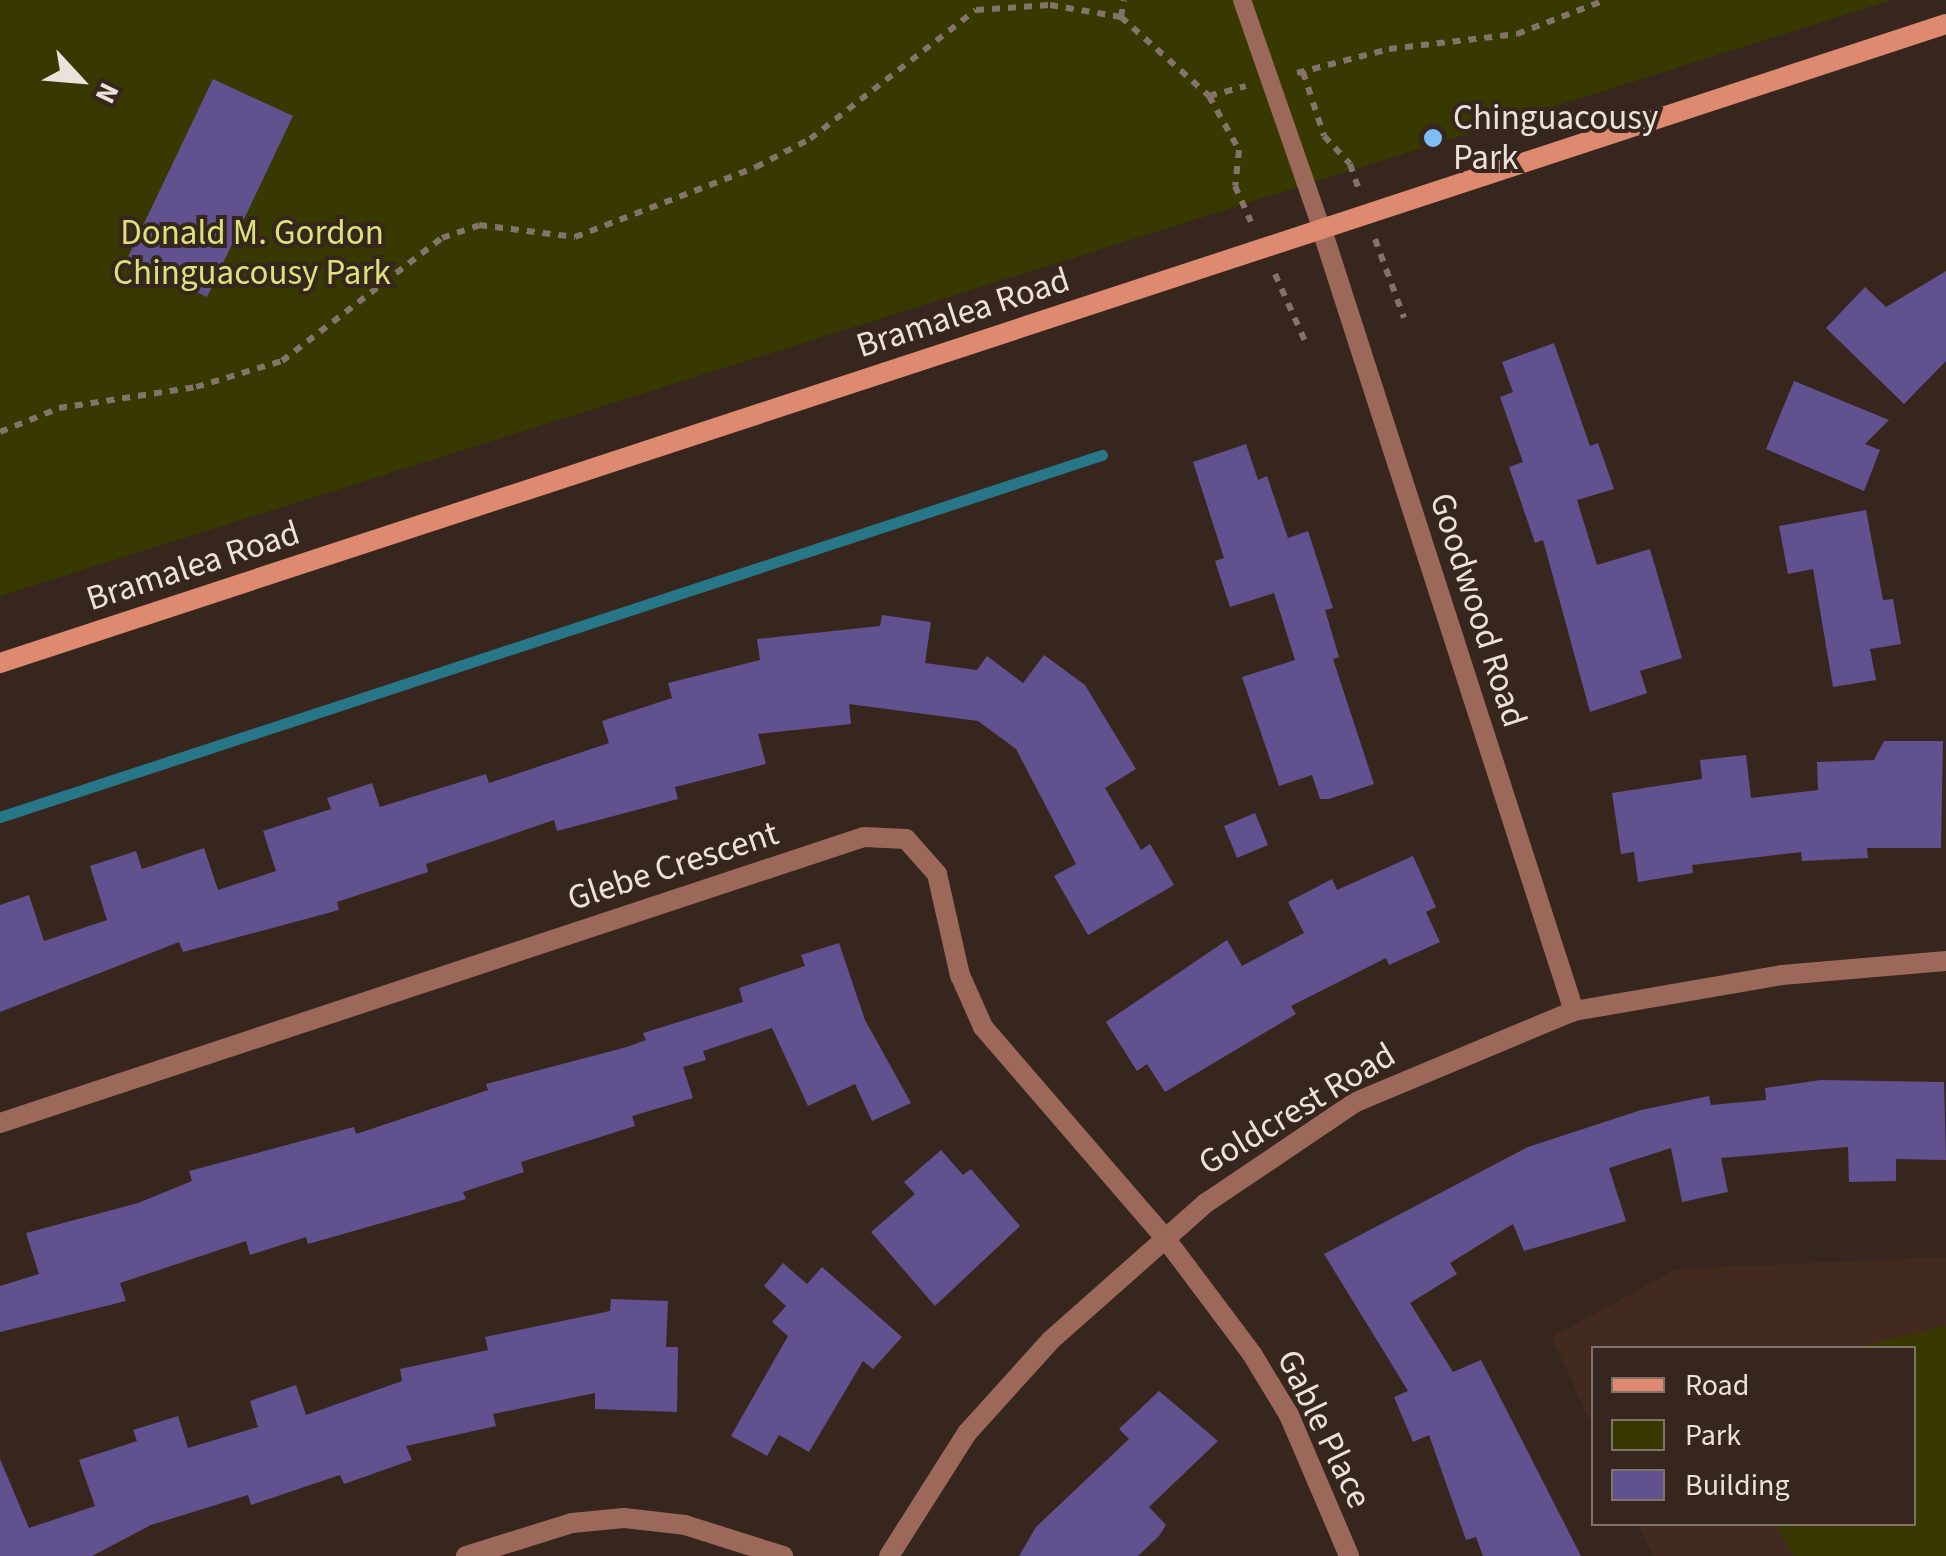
<!DOCTYPE html>
<style>
body{margin:0}
#map{position:relative;width:1946px;height:1556px;overflow:hidden;background:#37261d;font-family:"Source Sans 3",sans-serif}
div>[style]{position:absolute}
.built>*{inset:0;background:#422b1e}
.green>*{inset:0;background:#373900}
.stream>*{height:11px;margin:-5.5px;padding:0 5.5px;transform-origin:5.5px;border-radius:5.5px;background:#287788}
.building>*{inset:0;background:#61518f}
.path>*{height:6px;margin-top:-3px;transform-origin:0;background:repeating-linear-gradient(90deg,#82736b 0 8px,transparent 0 16px)}
.service>*{height:18px;margin:-9px;padding:0 9px;transform-origin:9px;border-radius:9px;background:#9c6859}
.minor>*{height:20px;margin:-10px;padding:0 10px;transform-origin:10px;border-radius:10px;background:#9c6859}
.secondary>*{height:20px;margin:-10px;padding:0 10px;transform-origin:10px;border-radius:10px;background:#dd8a71}
.dots>*{width:28px;height:28px;translate:-50% -50%;box-sizing:border-box;border:5px solid #37261d;border-radius:50%}
span{translate:-50% -50%;white-space:nowrap;text-align:center;line-height:1.15;-webkit-text-stroke:8px #37261d;paint-order:stroke}
.poi-label{font-size:35px;color:#ede2db}
.left{translate:0 -50%;text-align:left}
.park-label{font-size:35px;color:#dce279}
.street-label{font-size:35px;color:#ede2db}
.legend{position:absolute;left:1591px;top:1346px;width:325px;height:180px;box-sizing:border-box;background:#37261d;border:2px solid #807169;margin:0;padding:12px 18px;list-style:none;font-size:30px;color:#ede2db}
.legend li{display:flex;align-items:center;gap:20px;height:50px}
.legend b{width:50px;border:2px solid #807169}
.north{position:absolute;left:30px;top:30px;width:100px;height:100px;-webkit-text-stroke:8px #37261d;paint-order:stroke;rotate:116deg;font-size:28px;font-weight:700;line-height:40px;text-align:center;color:#ede2db}
.north::after{content:'';display:block;margin:auto;width:35px;height:45px;background:#ede2db;clip-path:polygon(50% 0,100% 100%,50% 72%,0 100%)}
</style>
<div id="map">
<div class="built">
<i style="clip-path:polygon(1946px 1257px,1946px 1556px,1653px 1556px,1638px 1524px,1914px 1524px,1914px 1348px,1594px 1348px,1593px 1428px,1552px 1337px,1677px 1269px)"></i>
</div>
<div class="green">
<i style="clip-path:polygon(0 0,1892px 0,0 596px)"></i>
<i style="clip-path:polygon(1946px 1326px,1946px 1556px,1794px 1556px,1776px 1524px,1914px 1524px,1914px 1348px,1855px 1348px)"></i>
</div>
<div class="stream">
<i style="left:0;top:817px;width:1160px;rotate:-18.19deg"></i>
</div>
<div class="building">
<i style="clip-path:polygon(213px 79px,293px 116px,207px 297px,127px 259px)"></i>
<i style="clip-path:polygon(1946px 271px,1946px 361px,1904px 404px,1826px 328px,1865px 287px,1886px 307px)"></i>
<i style="clip-path:polygon(1554px 343px,1590px 446px,1598px 443px,1614px 489px,1577px 500px,1597px 565px,1650px 549px,1682px 658px,1640px 671px,1647px 693px,1590px 712px,1543px 540px,1535px 543px,1509px 467px,1523px 462px,1500px 397px,1513px 392px,1502px 362px)"></i>
<i style="clip-path:polygon(1794px 381px,1889px 420px,1865px 444px,1880px 450px,1864px 491px,1766px 449px)"></i>
<i style="clip-path:polygon(1246px 444px,1258px 480px,1267px 476px,1288px 538px,1308px 531px,1333px 608px,1325px 610px,1339px 657px,1333px 659px,1374px 784px,1329px 799px,1320px 799px,1312px 775px,1279px 786px,1242px 677px,1295px 660px,1274px 593px,1230px 607px,1215px 561px,1224px 558px,1193px 462px)"></i>
<i style="clip-path:polygon(1866px 510px,1883px 600px,1893px 599px,1901px 644px,1870px 649px,1876px 680px,1833px 687px,1813px 569px,1788px 574px,1779px 526px)"></i>
<i style="clip-path:polygon(882px 615px,931px 622px,925px 663px,977px 670px,987px 656px,1023px 683px,1044px 655px,1085px 685px,1136px 769px,1105px 788px,1141px 850px,1150px 844px,1174px 885px,1088px 935px,1054px 876px,1076px 864px,1016px 749px,978px 721px,849px 704px,851px 724px,758px 734px,766px 764px,675px 787px,678px 799px,557px 831px,554px 820px,426px 864px,428px 872px,337px 902px,339px 910px,183px 952px,179px 942px,0 1012px,0 905px,29px 895px,44px 941px,107px 920px,90px 866px,136px 851px,142px 869px,204px 848px,218px 890px,276px 871px,263px 831px,331px 809px,327px 798px,372px 783px,380px 807px,486px 774px,489px 783px,609px 743px,602px 721px,672px 698px,668px 683px,760px 660px,757px 639px,880px 626px)"></i>
<i style="clip-path:polygon(1884px 741px,1943px 741px,1941px 848px,1867px 848px,1868px 858px,1802px 861px,1801px 852px,1692px 865px,1693px 873px,1638px 882px,1634px 852px,1621px 854px,1612px 793px,1702px 779px,1700px 760px,1746px 755px,1751px 798px,1818px 790px,1817px 762px,1874px 760px)"></i>
<i style="clip-path:polygon(1255px 813px,1268px 845px,1237px 858px,1224px 826px)"></i>
<i style="clip-path:polygon(1413px 856px,1436px 907px,1426px 912px,1440px 942px,1389px 965px,1386px 958px,1291px 1006px,1296px 1014px,1165px 1092px,1147px 1064px,1137px 1071px,1106px 1022px,1227px 940px,1242px 966px,1304px 933px,1288px 902px,1332px 879px,1337px 890px)"></i>
<i style="clip-path:polygon(839px 943px,865px 1020px,911px 1103px,872px 1121px,855px 1084px,808px 1106px,772px 1028px,703px 1051px,706px 1060px,683px 1067px,693px 1098px,632px 1116px,635px 1126px,521px 1162px,524px 1172px,463px 1192px,466px 1199px,308px 1244px,306px 1237px,250px 1255px,246px 1241px,120px 1283px,126px 1301px,0 1332px,0 1286px,39px 1274px,26px 1233px,138px 1203px,192px 1181px,189px 1171px,354px 1127px,356px 1134px,488px 1090px,486px 1084px,627px 1047px,646px 1040px,643px 1033px,743px 1002px,739px 988px,805px 966px,801px 955px)"></i>
<i style="clip-path:polygon(1821px 1080px,1944px 1082px,1946px 1160px,1896px 1159px,1896px 1181px,1849px 1182px,1848px 1147px,1721px 1158px,1728px 1192px,1682px 1202px,1671px 1148px,1609px 1168px,1626px 1221px,1524px 1251px,1513px 1224px,1450px 1263px,1457px 1274px,1410px 1303px,1453px 1372px,1481px 1360px,1581px 1556px,1483px 1556px,1476px 1537px,1466px 1540px,1429px 1435px,1413px 1442px,1394px 1397px,1408px 1391px,1324px 1254px,1528px 1147px,1641px 1110px,1709px 1096px,1711px 1105px,1766px 1100px,1765px 1088px)"></i>
<i style="clip-path:polygon(941px 1150px,963px 1175px,971px 1169px,1020px 1226px,935px 1306px,871px 1232px,915px 1194px,904px 1182px)"></i>
<i style="clip-path:polygon(783px 1263px,807px 1284px,822px 1267px,902px 1337px,873px 1369px,863px 1361px,809px 1452px,779px 1435px,767px 1456px,731px 1436px,788px 1336px,772px 1322px,786px 1306px,764px 1286px)"></i>
<i style="clip-path:polygon(611px 1299px,668px 1301px,666px 1347px,678px 1347px,677px 1412px,595px 1409px,595px 1393px,493px 1414px,496px 1426px,406px 1446px,412px 1460px,344px 1484px,340px 1475px,251px 1505px,248px 1495px,151px 1525px,92px 1556px,0 1556px,0 1459px,29px 1528px,95px 1506px,79px 1460px,137px 1441px,133px 1430px,178px 1416px,188px 1448px,258px 1427px,250px 1401px,296px 1385px,306px 1415px,402px 1381px,400px 1369px,488px 1350px,485px 1337px,610px 1311px)"></i>
<i style="clip-path:polygon(1159px 1391px,1218px 1441px,1149px 1507px,1166px 1525px,1159px 1536px,1138px 1556px,1019px 1556px,1036px 1527px,1129px 1439px,1119px 1429px)"></i>
</div>
<div class="path">
<i style="left:1121px;top:17px;width:17px;rotate:-80deg"></i>
<i style="left:1303px;top:72px;width:67px;rotate:71.8deg"></i>
<i style="left:1324px;top:136px;width:38px;rotate:47deg"></i>
<i style="left:1350px;top:164px;width:28px;rotate:71deg"></i>
<i style="left:1297px;top:73px;width:95px;rotate:-14.6deg"></i>
<i style="left:1389px;top:49px;width:129px;rotate:-6.7deg"></i>
<i style="left:1517px;top:34px;width:94px;rotate:-21.1deg"></i>
<i style="left:1209px;top:96px;width:62px;rotate:60.9deg"></i>
<i style="left:1239px;top:150px;width:36px;rotate:96deg"></i>
<i style="left:1235px;top:186px;width:39px;rotate:66deg"></i>
<i style="left:1375px;top:239px;width:84px;rotate:69.8deg"></i>
<i style="left:1275px;top:274px;width:73px;rotate:65.9deg"></i>
<i style="left:0;top:432px;width:64px;rotate:-22.1deg"></i>
<i style="left:59px;top:408px;width:139px;rotate:-8.7deg"></i>
<i style="left:196px;top:387px;width:90px;rotate:-16.8deg"></i>
<i style="left:282px;top:361px;width:202px;rotate:-37.6deg"></i>
<i style="left:442px;top:238px;width:39px;rotate:-19deg"></i>
<i style="left:479px;top:225px;width:97px;rotate:7.1deg"></i>
<i style="left:575px;top:237px;width:194px;rotate:-21.1deg"></i>
<i style="left:756px;top:167px;width:61px;rotate:-27.4deg"></i>
<i style="left:810px;top:139px;width:210px;rotate:-37.9deg"></i>
<i style="left:976px;top:10px;width:74px;rotate:-3.9deg"></i>
<i style="left:1050px;top:5px;width:72px;rotate:9.6deg"></i>
<i style="left:1121px;top:17px;width:118px;rotate:41.9deg"></i>
<i style="left:1209px;top:96px;width:38px;rotate:-15deg"></i>
</div>
<div class="service">
<i style="left:1242px;top:0;width:244px;rotate:70.8deg"></i>
</div>
<div class="minor">
<i style="left:1322px;top:230px;width:821px;rotate:72.12deg"></i>
<i style="left:0;top:1123px;width:910px;rotate:-18.32deg"></i>
<i style="left:864px;top:837px;width:42px;rotate:2.7deg"></i>
<i style="left:906px;top:839px;width:47px;rotate:48.5deg"></i>
<i style="left:937px;top:874px;width:104px;rotate:77.2deg"></i>
<i style="left:960px;top:975px;width:57px;rotate:66.1deg"></i>
<i style="left:983px;top:1027px;width:279px;rotate:49.2deg"></i>
<i style="left:1165px;top:1238px;width:145px;rotate:53.1deg"></i>
<i style="left:1252px;top:1354px;width:71px;rotate:58.8deg"></i>
<i style="left:1289px;top:1415px;width:153px;rotate:66.9deg"></i>
<i style="left:466px;top:1556px;width:111px;rotate:-17.3deg"></i>
<i style="left:572px;top:1523px;width:52px;rotate:-5.5deg"></i>
<i style="left:624px;top:1518px;width:61px;rotate:6.5deg"></i>
<i style="left:685px;top:1525px;width:103px;rotate:17.6deg"></i>
<i style="left:889px;top:1556px;width:146px;rotate:-57.6deg"></i>
<i style="left:967px;top:1433px;width:125px;rotate:-47.9deg"></i>
<i style="left:1051px;top:1340px;width:207px;rotate:-41.5deg"></i>
<i style="left:1206px;top:1203px;width:181px;rotate:-34deg"></i>
<i style="left:1356px;top:1102px;width:236px;rotate:-22.7deg"></i>
<i style="left:1574px;top:1011px;width:211px;rotate:-9.8deg"></i>
<i style="left:1782px;top:975px;width:165px;rotate:-4.9deg"></i>
</div>
<div class="secondary">
<i style="left:0;top:663px;width:2048px;rotate:-18.18deg"></i>
</div>
<div class="dots">
<i style="left:1433px;top:138px;background:#7dbef9"></i>
</div>
<div class="poi-label">
<span class="left" style="left:1453px;top:138px">Chinguacousy<br>Park</span>
</div>
<div class="park-label">
<span style="left:252px;top:253px">Donald M. Gordon<br>Chinguacousy Park</span>
</div>
<div class="street-label">
<span style="left:963px;top:313px;rotate:-18deg">Bramalea Road</span>
<span style="left:193px;top:566px;rotate:-18deg">Bramalea Road</span>
<span style="left:1478px;top:610px;rotate:72deg">Goodwood Road</span>
<span style="left:673px;top:866px;rotate:-18deg">Glebe Crescent</span>
<span style="left:1297px;top:1109px;rotate:-31deg">Goldcrest Road</span>
<span style="left:1324px;top:1429px;rotate:64deg">Gable Place</span>
</div>
<ul class="legend">
<li><b style="height:12px;background:#dd8a71"></b>Road</li>
<li><b style="height:28px;background:#373900"></b>Park</li>
<li><b style="height:28px;background:#61518f"></b>Building</li>
</ul>
<div class="north">N</div>
</div>
